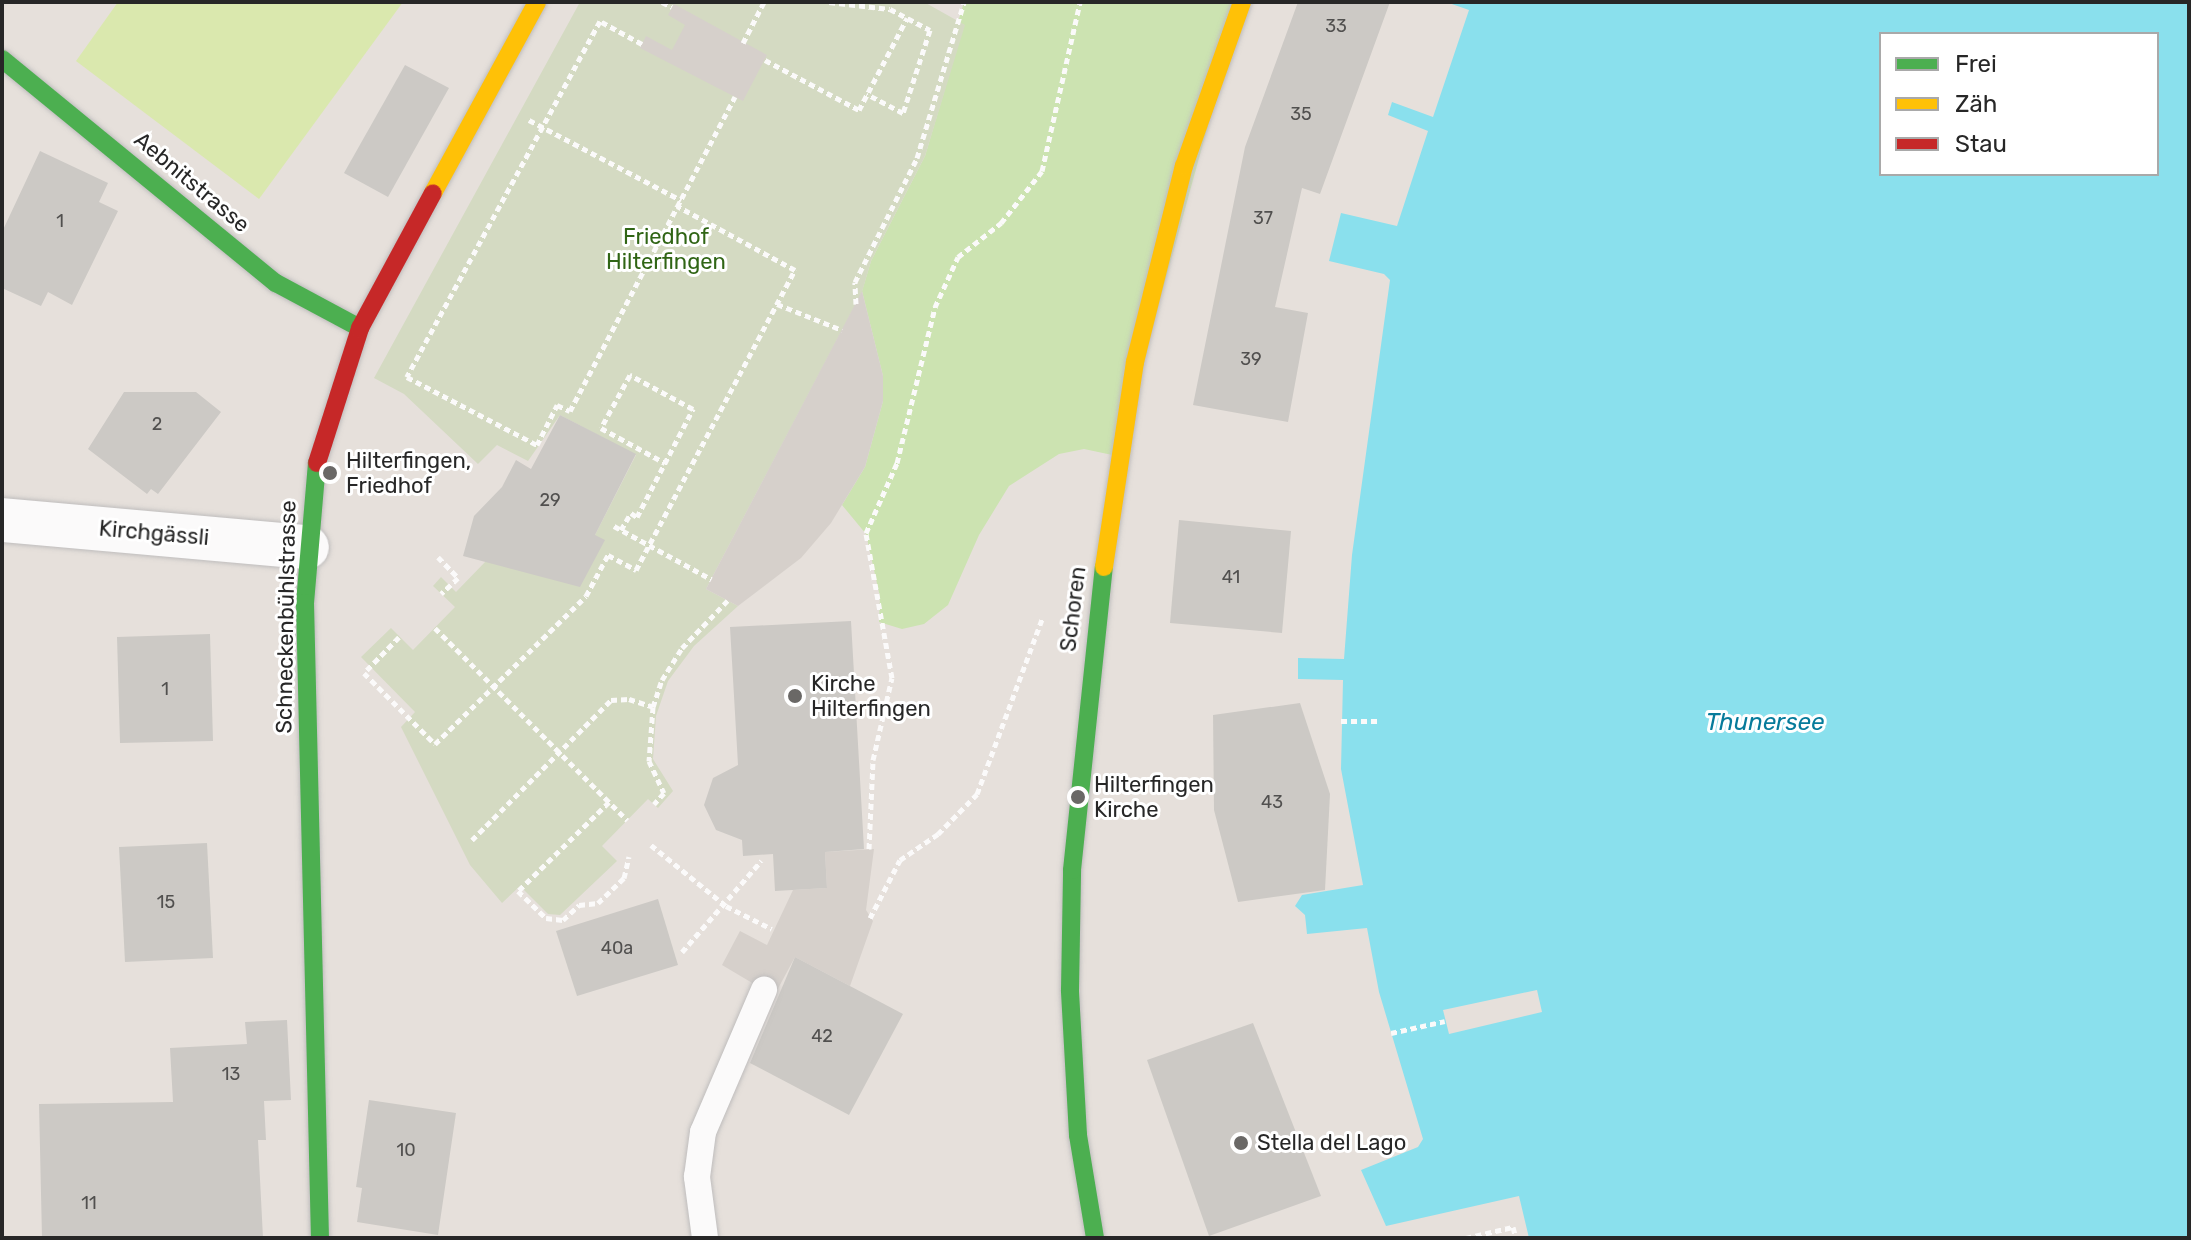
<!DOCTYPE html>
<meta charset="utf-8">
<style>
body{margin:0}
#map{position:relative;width:2191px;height:1240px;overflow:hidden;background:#e6e0db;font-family:Rubik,sans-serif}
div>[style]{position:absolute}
.green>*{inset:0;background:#cce3b1}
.cemetery>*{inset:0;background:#d4dac2}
.pitch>*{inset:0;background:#dae8ae}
.plaza>*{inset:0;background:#d6d0cb}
.water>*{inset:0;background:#8ae0ed}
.pier>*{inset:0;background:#e6e0db}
.building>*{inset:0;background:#ccc9c5}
.path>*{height:5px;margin-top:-2.5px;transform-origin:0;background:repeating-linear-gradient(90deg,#fbfafa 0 6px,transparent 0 10px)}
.roads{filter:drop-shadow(0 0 2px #bfbdbd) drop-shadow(0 0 2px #bfbdbd)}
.lane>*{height:26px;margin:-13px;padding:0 13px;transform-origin:13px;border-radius:13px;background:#fbfafa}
.street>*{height:44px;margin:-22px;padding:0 22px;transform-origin:22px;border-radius:22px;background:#fbfafa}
.fast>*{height:18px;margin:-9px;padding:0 9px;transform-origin:9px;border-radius:9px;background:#4caf50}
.slow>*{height:18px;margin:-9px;padding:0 9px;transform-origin:9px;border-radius:9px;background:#ffc107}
.jam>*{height:18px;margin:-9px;padding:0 9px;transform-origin:9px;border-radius:9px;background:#c62828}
.dots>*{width:22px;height:22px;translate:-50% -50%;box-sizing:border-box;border:4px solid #fff;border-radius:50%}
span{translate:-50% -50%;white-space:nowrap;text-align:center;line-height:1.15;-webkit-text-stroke:6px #fff;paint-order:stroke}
.number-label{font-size:18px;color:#51504f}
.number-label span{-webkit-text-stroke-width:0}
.street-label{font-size:22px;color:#272727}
.park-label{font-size:22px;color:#306515}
.poi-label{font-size:22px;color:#272727}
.left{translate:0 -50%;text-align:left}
.water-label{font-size:24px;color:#067b9b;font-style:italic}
.frame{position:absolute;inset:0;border:4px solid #272727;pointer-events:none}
.legend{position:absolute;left:1879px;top:32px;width:280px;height:144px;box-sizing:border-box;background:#fff;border:2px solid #a9a9a9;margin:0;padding:10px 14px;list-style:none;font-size:24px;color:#272727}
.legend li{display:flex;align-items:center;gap:16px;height:40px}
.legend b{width:40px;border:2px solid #a9a9a9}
</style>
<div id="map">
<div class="green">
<i style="clip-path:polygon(964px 2px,1242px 2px,1117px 456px,1084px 449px,1059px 454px,1009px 486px,979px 535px,948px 605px,924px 624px,902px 629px,879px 622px,880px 597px,866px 534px,842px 505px,865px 467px,883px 401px,883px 376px,862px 291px,871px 261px,925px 156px,964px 25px,958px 22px)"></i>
</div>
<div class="cemetery">
<i style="clip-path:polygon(580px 2px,924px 2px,965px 25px,925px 156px,871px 261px,862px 292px,706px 589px,738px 606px,694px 646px,668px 681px,656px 716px,653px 759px,673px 791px,658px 808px,648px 799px,602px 846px,617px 861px,560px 915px,548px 914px,520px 886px,502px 903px,470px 865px,401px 727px,415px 712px,361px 657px,391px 628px,413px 650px,455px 607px,433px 586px,441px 577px,456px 592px,486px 561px,595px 535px,636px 455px,560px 415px,528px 461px,497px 445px,478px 464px,404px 394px,374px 378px)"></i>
</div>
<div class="pitch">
<i style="clip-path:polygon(118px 2px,403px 2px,259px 199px,76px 61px)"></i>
</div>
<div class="plaza">
<i style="clip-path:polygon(674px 4px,767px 55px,743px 101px,640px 48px,646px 36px,672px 50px,685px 25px,668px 15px)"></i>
<i style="clip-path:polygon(862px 291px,883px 376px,883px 401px,865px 467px,831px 523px,801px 558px,738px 606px,706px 589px)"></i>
<i style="clip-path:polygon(874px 849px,866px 910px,873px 921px,850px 986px,795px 957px,774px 996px,722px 965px,740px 931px,767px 945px,793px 890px,827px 888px,825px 852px)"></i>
</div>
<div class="water">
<i style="clip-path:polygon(evenodd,1446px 2px,2189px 2px,2189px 1238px,1529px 1238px,1519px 1196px,1386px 1226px,1361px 1170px,1418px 1147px,1423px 1139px,1379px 992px,1367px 928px,1307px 934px,1305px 915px,1295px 906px,1302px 895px,1363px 885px,1341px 769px,1343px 680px,1298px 679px,1298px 658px,1344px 659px,1352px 555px,1390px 280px,1384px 274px,1329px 261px,1341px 213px,1397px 226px,1428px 131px,1388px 115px,1392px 102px,1433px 117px,1469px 10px,1446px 2px,1881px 34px,2157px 34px,2157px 174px,1881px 174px,1881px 34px)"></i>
</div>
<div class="pier">
<i style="clip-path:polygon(1537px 990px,1542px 1012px,1449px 1034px,1443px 1010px)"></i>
</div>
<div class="building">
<i style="clip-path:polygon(1298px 2px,1390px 2px,1320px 194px,1302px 188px,1275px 307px,1308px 313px,1288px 422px,1193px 405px,1245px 147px)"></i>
<i style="clip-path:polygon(405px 65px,449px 88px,388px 197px,344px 173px)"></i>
<i style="clip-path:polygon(40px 151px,108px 183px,99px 202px,118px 211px,72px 305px,48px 292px,41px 306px,2px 288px,2px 232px)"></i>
<i style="clip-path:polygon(124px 392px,196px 392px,221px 412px,158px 494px,151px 489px,147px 494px,88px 449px)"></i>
<i style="clip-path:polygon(560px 415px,636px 454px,595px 535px,605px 540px,580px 587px,463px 556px,474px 516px,502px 487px,516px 460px,531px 469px)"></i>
<i style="clip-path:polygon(1179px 520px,1291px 531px,1282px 633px,1170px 623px)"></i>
<i style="clip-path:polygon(851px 621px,864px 849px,825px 852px,827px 888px,775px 891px,773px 854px,743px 856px,742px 840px,716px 830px,704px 805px,713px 778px,738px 765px,730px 627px)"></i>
<i style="clip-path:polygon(210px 634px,213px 741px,120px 743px,117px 637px)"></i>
<i style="clip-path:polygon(1300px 703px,1330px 794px,1325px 890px,1238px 902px,1214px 810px,1213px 715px)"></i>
<i style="clip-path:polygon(207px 843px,213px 958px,125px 962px,119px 847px)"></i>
<i style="clip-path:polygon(658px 899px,678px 965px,577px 996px,556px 931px)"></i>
<i style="clip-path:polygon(795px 957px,903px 1014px,849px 1115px,750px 1063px)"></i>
<i style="clip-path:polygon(287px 1020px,291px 1100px,264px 1101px,266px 1140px,258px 1140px,263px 1238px,42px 1238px,39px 1104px,173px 1102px,170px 1048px,247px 1044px,245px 1022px)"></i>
<i style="clip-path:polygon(1253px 1023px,1321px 1196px,1209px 1236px,1147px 1060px)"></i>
<i style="clip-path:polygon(369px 1100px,456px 1113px,438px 1235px,357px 1222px,362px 1188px,356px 1187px)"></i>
</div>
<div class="path">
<i style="left:662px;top:2px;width:11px;rotate:27deg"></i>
<i style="left:829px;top:2px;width:61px;rotate:6.5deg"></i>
<i style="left:890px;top:9px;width:45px;rotate:27.7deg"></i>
<i style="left:930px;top:30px;width:87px;rotate:108deg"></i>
<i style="left:903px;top:113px;width:41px;rotate:-152.2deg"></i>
<i style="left:743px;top:43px;width:46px;rotate:-62.9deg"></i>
<i style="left:642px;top:44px;width:48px;rotate:-151.3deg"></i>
<i style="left:600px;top:21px;width:405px;rotate:118.5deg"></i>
<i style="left:407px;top:377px;width:147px;rotate:27.6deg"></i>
<i style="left:537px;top:445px;width:45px;rotate:-63.4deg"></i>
<i style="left:557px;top:405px;width:14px;rotate:25deg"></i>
<i style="left:570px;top:411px;width:355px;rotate:-62.3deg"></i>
<i style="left:765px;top:60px;width:106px;rotate:28deg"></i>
<i style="left:859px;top:110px;width:104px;rotate:-62.4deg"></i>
<i style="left:529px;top:120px;width:172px;rotate:27.8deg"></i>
<i style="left:777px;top:304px;width:70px;rotate:21.8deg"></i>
<i style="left:856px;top:304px;width:22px;rotate:-93deg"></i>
<i style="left:855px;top:282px;width:139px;rotate:-63.4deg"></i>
<i style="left:917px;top:158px;width:163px;rotate:-73.2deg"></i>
<i style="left:614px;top:526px;width:111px;rotate:28.7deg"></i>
<i style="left:621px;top:530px;width:20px;rotate:-60deg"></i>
<i style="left:631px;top:513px;width:7px;rotate:34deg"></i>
<i style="left:637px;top:517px;width:122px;rotate:-62.6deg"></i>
<i style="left:693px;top:409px;width:72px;rotate:-151.6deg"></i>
<i style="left:630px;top:375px;width:60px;rotate:118.7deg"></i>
<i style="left:601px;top:428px;width:73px;rotate:28.7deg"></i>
<i style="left:438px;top:557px;width:29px;rotate:46deg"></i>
<i style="left:458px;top:578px;width:23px;rotate:137deg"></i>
<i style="left:435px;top:628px;width:272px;rotate:45deg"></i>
<i style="left:399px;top:637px;width:50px;rotate:134.2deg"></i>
<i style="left:364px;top:673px;width:100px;rotate:45deg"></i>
<i style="left:435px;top:744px;width:211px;rotate:-44.4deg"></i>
<i style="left:586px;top:596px;width:47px;rotate:-61.8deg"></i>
<i style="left:608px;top:555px;width:32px;rotate:28deg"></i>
<i style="left:636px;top:570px;width:340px;rotate:-62.1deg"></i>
<i style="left:795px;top:270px;width:134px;rotate:-151.5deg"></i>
<i style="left:653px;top:707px;width:28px;rotate:-72deg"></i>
<i style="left:662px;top:680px;width:38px;rotate:-58deg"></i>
<i style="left:682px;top:648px;width:66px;rotate:-46.2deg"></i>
<i style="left:1341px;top:721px;width:37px"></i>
<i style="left:609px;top:802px;width:127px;rotate:135.6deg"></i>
<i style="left:518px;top:891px;width:39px;rotate:44deg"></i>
<i style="left:546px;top:918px;width:17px;rotate:7deg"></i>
<i style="left:563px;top:920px;width:22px;rotate:-43deg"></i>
<i style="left:579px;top:905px;width:19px;rotate:-6deg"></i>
<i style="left:598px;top:903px;width:36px;rotate:-44deg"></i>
<i style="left:624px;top:878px;width:22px;rotate:-77deg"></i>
<i style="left:472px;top:840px;width:197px;rotate:-45.2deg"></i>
<i style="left:611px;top:700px;width:18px;rotate:-3deg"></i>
<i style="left:629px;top:699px;width:25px;rotate:18deg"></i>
<i style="left:653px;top:707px;width:54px;rotate:94.2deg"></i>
<i style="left:649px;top:761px;width:35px;rotate:65deg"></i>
<i style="left:664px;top:793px;width:15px;rotate:132deg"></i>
<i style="left:651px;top:845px;width:97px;rotate:39.1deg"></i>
<i style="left:726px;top:906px;width:51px;rotate:26.6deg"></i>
<i style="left:869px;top:849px;width:89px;rotate:-87.4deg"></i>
<i style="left:873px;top:760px;width:84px;rotate:-77deg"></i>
<i style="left:892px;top:678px;width:147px;rotate:-100.2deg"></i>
<i style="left:866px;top:533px;width:77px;rotate:-66.1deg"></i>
<i style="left:897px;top:463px;width:161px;rotate:-76.3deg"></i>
<i style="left:935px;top:307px;width:55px;rotate:-65.3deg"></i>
<i style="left:958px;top:257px;width:55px;rotate:-38.3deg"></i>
<i style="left:1001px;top:223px;width:66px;rotate:-51.7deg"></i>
<i style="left:1042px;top:171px;width:173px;rotate:-77.3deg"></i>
<i style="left:870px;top:918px;width:65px;rotate:-62.7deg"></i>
<i style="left:900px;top:860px;width:46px;rotate:-34.4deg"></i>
<i style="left:938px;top:834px;width:56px;rotate:-45.7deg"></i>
<i style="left:977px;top:794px;width:189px;rotate:-69.6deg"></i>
<i style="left:682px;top:952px;width:121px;rotate:-49deg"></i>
<i style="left:1391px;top:1033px;width:55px;rotate:-12.5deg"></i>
<i style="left:1466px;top:1238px;width:48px;rotate:-13.2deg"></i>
<i style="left:1513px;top:1227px;width:11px;rotate:75deg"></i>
</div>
<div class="roads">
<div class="lane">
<i style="left:705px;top:1238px;width:62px;rotate:-97.5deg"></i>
<i style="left:697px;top:1177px;width:45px;rotate:-82.4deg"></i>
<i style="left:703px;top:1132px;width:155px;rotate:-66.8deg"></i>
</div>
<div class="street">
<i style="left:2px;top:520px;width:306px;rotate:5.1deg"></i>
</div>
<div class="fast">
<i style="left:2px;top:59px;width:354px;rotate:39.3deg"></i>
<i style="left:276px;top:283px;width:95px;rotate:28.2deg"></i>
<i style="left:317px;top:463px;width:141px;rotate:94.9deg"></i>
<i style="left:305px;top:603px;width:635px;rotate:88.65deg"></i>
<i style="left:1095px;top:1238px;width:104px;rotate:-99.4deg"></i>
<i style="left:1078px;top:1135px;width:145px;rotate:-93.2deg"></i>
<i style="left:1070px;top:990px;width:120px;rotate:-89deg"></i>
<i style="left:1072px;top:870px;width:305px;rotate:-84deg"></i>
</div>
<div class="slow">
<i style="left:433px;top:193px;width:217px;rotate:-61.4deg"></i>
<i style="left:1104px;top:567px;width:207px;rotate:-81.4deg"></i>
<i style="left:1135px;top:362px;width:202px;rotate:-76deg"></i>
<i style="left:1184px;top:166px;width:174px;rotate:-70.5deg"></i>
</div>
<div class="jam">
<i style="left:317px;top:463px;width:142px;rotate:-72.3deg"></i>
<i style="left:360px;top:328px;width:153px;rotate:-61.6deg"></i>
</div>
</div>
<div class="dots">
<i style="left:330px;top:473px;background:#6a6866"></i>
<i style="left:795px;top:696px;background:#6a6866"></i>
<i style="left:1078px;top:797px;background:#6a6866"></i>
<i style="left:1241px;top:1143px;background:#6a6866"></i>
</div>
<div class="number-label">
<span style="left:1336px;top:26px">33</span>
<span style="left:1301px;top:114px">35</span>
<span style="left:1263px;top:218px">37</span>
<span style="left:60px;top:221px">1</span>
<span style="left:1251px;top:359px">39</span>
<span style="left:157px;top:424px">2</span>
<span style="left:550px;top:500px">29</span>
<span style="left:1231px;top:577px">41</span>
<span style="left:165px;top:689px">1</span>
<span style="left:1272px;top:802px">43</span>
<span style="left:166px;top:902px">15</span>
<span style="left:617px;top:948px">40a</span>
<span style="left:822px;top:1036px">42</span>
<span style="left:231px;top:1074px">13</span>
<span style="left:406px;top:1150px">10</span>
<span style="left:89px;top:1203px">11</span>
</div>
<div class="street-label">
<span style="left:192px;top:182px;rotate:40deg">Aebnitstrasse</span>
<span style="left:154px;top:533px;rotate:5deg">Kirchgässli</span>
<span style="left:1073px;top:609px;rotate:-83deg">Schoren</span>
<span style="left:286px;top:617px;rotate:-89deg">Schneckenbühlstrasse</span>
</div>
<div class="park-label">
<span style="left:666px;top:249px">Friedhof<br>Hilterfingen</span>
</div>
<div class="poi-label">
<span class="left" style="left:346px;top:473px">Hilterfingen,<br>Friedhof</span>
<span class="left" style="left:811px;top:696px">Kirche<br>Hilterfingen</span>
<span class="left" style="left:1094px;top:797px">Hilterfingen<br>Kirche</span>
<span class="left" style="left:1257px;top:1143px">Stella del Lago</span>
</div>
<div class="water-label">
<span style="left:1765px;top:723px">Thunersee</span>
</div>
<div class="frame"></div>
<ul class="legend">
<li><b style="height:10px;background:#4caf50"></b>Frei</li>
<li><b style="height:10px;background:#ffc107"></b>Zäh</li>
<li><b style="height:10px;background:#c62828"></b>Stau</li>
</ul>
</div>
